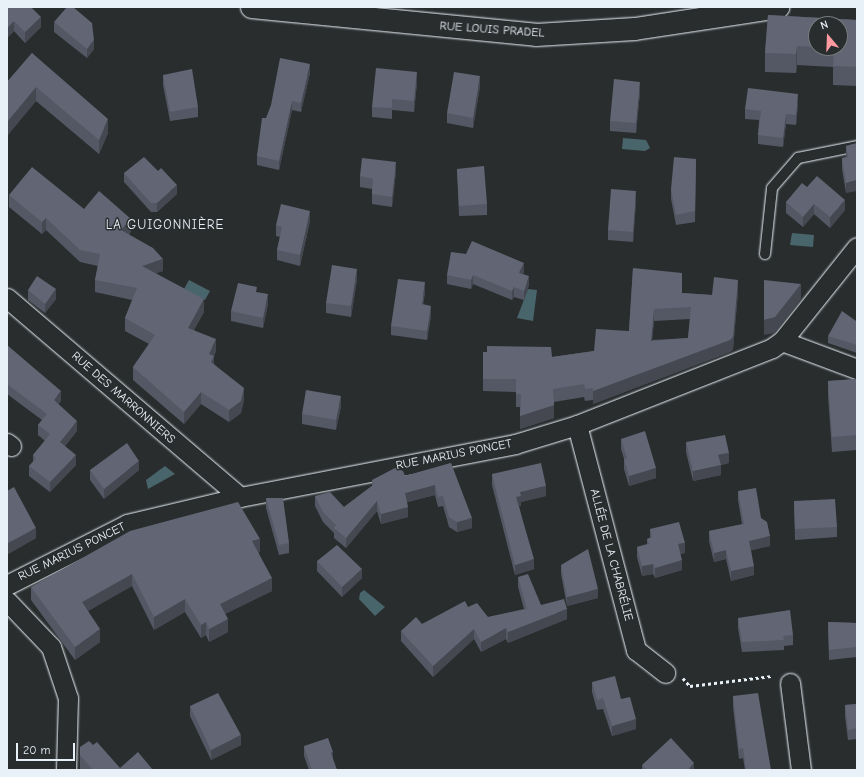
<!DOCTYPE html>
<meta charset="utf-8">
<style>
body{margin:0}
#map{position:relative;width:864px;height:777px;overflow:hidden;background:#2a2d2e;font-family:"Comic Neue",sans-serif}
div>[style]{position:absolute}
.water>*{inset:0;background:#48656b}
.path>*{height:2.5px;margin-top:-1.25px;transform-origin:0;background:repeating-linear-gradient(90deg,#e8f1f8 0 3px,transparent 0 6px)}
.roads{filter:drop-shadow(0 0 1px #e8f1f8) drop-shadow(0 0 1px #e8f1f8)}
.lane>*{height:10px;margin:-5px;padding:0 5px;transform-origin:5px;border-radius:5px;background:#2a2d2e}
.street>*{height:19px;margin:-9.5px;padding:0 9.5px;transform-origin:9.5px;border-radius:9.5px;background:#2a2d2e}
.secondary>*{height:22px;margin:-11px;padding:0 11px;transform-origin:11px;border-radius:11px;background:#2a2d2e}
.wall>*{inset:0;background:#545764}
.shaded-wall>*{inset:0;background:#454751}
.building>*{inset:0;background:#626574}
span{translate:-50% -50%;white-space:nowrap;text-align:center;line-height:1.15;-webkit-text-stroke:3px #2a2d2e;paint-order:stroke}
.street-label{font-size:12px;color:#e8f1f8}
.neighbourhood-label{font-size:13px;color:#e8f1f8;letter-spacing:1px}
.frame{position:absolute;inset:0;border:8px solid #e8f1f8;pointer-events:none}
.north{position:absolute;left:808px;top:16px;width:40px;height:40px;box-sizing:border-box;background:#2a2d2e;border:1px solid #767b7f;border-radius:50%;rotate:341deg;font-size:11px;font-weight:700;line-height:16px;text-align:center;color:#e8f1f8}
.north::after{content:'';display:block;margin:auto;width:14px;height:18px;background:#ff9aa2;clip-path:polygon(50% 0,100% 100%,50% 72%,0 100%)}
.scale{position:absolute;left:16px;top:743px;width:59px;height:18px;box-sizing:border-box;border:2px solid #e8f1f8;border-top:0;padding-left:5px;font-size:12px;line-height:14px;white-space:nowrap;color:#e8f1f8;-webkit-text-stroke:3px #2a2d2e;paint-order:stroke}
</style>
<div id="map">
<div class="water">
<i style="clip-path:polygon(623px 138px,646px 140px,650px 148px,645px 151px,622px 149px)"></i>
<i style="clip-path:polygon(792px 233px,814px 235px,813px 247px,790px 245px)"></i>
<i style="clip-path:polygon(189px 280px,210px 291px,205px 300px,184px 289px)"></i>
<i style="clip-path:polygon(528px 289px,537px 290px,533px 321px,517px 318px)"></i>
<i style="clip-path:polygon(165px 466px,175px 474px,148px 489px,146px 480px)"></i>
<i style="clip-path:polygon(364px 590px,385px 607px,375px 616px,359px 599px,360px 593px)"></i>
</div>
<div class="path">
<i style="left:683px;top:678px;width:11px;rotate:49deg"></i>
<i style="left:690px;top:686px;width:83px;rotate:-7deg"></i>
</div>
<div class="roads">
<div class="lane">
<i style="left:765px;top:254px;width:66px;rotate:-83.9deg"></i>
<i style="left:772px;top:188px;width:40px;rotate:-49deg"></i>
<i style="left:798px;top:158px;width:60px;rotate:-11.5deg"></i>
</div>
<div class="street">
<i style="left:7px;top:298px;width:306px;rotate:40.5deg"></i>
<i style="left:782px;top:341px;width:80px;rotate:20.5deg"></i>
<i style="left:577px;top:425px;width:233px;rotate:75.3deg"></i>
<i style="left:636px;top:650px;width:37px;rotate:38deg"></i>
<i style="left:7px;top:443px;width:5px;rotate:37deg"></i>
<i style="left:7px;top:585px;width:135px;rotate:-26.9deg"></i>
<i style="left:127px;top:524px;width:116px;rotate:-13.4deg"></i>
<i style="left:240px;top:497px;width:280px;rotate:-10.9deg"></i>
<i style="left:515px;top:444px;width:65px;rotate:-17deg"></i>
<i style="left:577px;top:425px;width:210px;rotate:-21.5deg"></i>
<i style="left:772px;top:348px;width:12px;rotate:-35deg"></i>
<i style="left:782px;top:341px;width:120px;rotate:-51.4deg"></i>
<i style="left:7px;top:601px;width:64px;rotate:46.3deg"></i>
<i style="left:51px;top:647px;width:54px;rotate:71.6deg"></i>
<i style="left:68px;top:698px;width:72px;rotate:91.6deg"></i>
<i style="left:790px;top:683px;width:88px;rotate:82.8deg"></i>
</div>
<div class="secondary">
<i style="left:252px;top:7px;width:285px;rotate:5.6deg"></i>
<i style="left:536px;top:35px;width:99px;rotate:-3.5deg"></i>
<i style="left:635px;top:29px;width:145px;rotate:-8.7deg"></i>
</div>
</div>
<div class="wall">
<i style="clip-path:polygon(7px 7px,41px 27px,25px 43px,14px 31px,7px 38px)"></i>
<i style="clip-path:polygon(evenodd,768px 15px,857px 20px,857px 86px,833px 85px,833px 67px,797px 65px,796px 73px,765px 72px,765px 53px,768px 15px,816px 24px,840px 24px,840px 48px,816px 48px,816px 24px)"></i>
<i style="clip-path:polygon(54px 22px,94px 49px,87px 58px,54px 32px)"></i>
<i style="clip-path:polygon(32px 53px,108px 133px,99px 154px,36px 101px,7px 136px,7px 82px)"></i>
<i style="clip-path:polygon(310px 73px,301px 112px,292px 110px,279px 170px,257px 165px,257px 156px,266px 118px)"></i>
<i style="clip-path:polygon(163px 75px,198px 107px,198px 117px,170px 121px,163px 85px)"></i>
<i style="clip-path:polygon(417px 83px,414px 112px,392px 110px,392px 119px,372px 117px,372px 107px)"></i>
<i style="clip-path:polygon(480px 86px,473px 128px,447px 123px,447px 113px)"></i>
<i style="clip-path:polygon(640px 92px,636px 133px,610px 131px,610px 121px)"></i>
<i style="clip-path:polygon(798px 104px,796px 125px,786px 124px,783px 147px,758px 144px,758px 135px,759px 120px,745px 119px,745px 109px)"></i>
<i style="clip-path:polygon(857px 143px,846px 193px,842px 169px,842px 158px,846px 157px,846px 146px)"></i>
<i style="clip-path:polygon(696px 159px,695px 222px,676px 225px,671px 199px,671px 189px)"></i>
<i style="clip-path:polygon(457px 169px,487px 204px,487px 215px,459px 216px)"></i>
<i style="clip-path:polygon(396px 172px,392px 207px,372px 204px,372px 189px,360px 187px,360px 176px)"></i>
<i style="clip-path:polygon(124px 173px,177px 194px,157px 212px,151px 212px,124px 182px)"></i>
<i style="clip-path:polygon(807px 187px,845px 210px,830px 228px,814px 214px,803px 227px,786px 213px,786px 202px)"></i>
<i style="clip-path:polygon(9px 195px,84px 209px,131px 231px,129px 235px,163px 271px,156px 273px,204px 312px,194px 330px,216px 351px,214px 356px,214px 364px,244px 400px,241px 413px,229px 422px,201px 404px,184px 424px,133px 380px,133px 367px,149px 344px,125px 331px,125px 318px,132px 300px,95px 292px,95px 280px,98px 266px,80px 262px,46px 230px,42px 234px,9px 207px)"></i>
<i style="clip-path:polygon(636px 201px,633px 242px,608px 240px,608px 230px)"></i>
<i style="clip-path:polygon(310px 221px,300px 266px,277px 260px,277px 250px,280px 237px,276px 236px,276px 225px)"></i>
<i style="clip-path:polygon(evenodd,633px 268px,682px 293px,712px 295px,738px 292px,733px 349px,730px 352px,593px 404px,593px 400px,585px 401px,584px 397px,554px 402px,554px 418px,520px 429px,520px 407px,516px 407px,516px 392px,483px 391px,483px 352px,552px 357px,594px 351px,629px 331px,633px 268px,690px 319px,688px 338px,652px 340px,654px 321px,690px 319px)"></i>
<i style="clip-path:polygon(524px 272px,523px 274px,529px 285px,524px 300px,514px 297px,512px 300px,473px 284px,471px 289px,447px 284px,447px 275px)"></i>
<i style="clip-path:polygon(357px 279px,351px 317px,326px 313px,326px 303px)"></i>
<i style="clip-path:polygon(28px 290px,56px 299px,45px 313px,28px 300px)"></i>
<i style="clip-path:polygon(425px 292px,423px 305px,431px 316px,427px 340px,391px 335px,391px 326px)"></i>
<i style="clip-path:polygon(268px 304px,263px 328px,231px 321px,231px 311px)"></i>
<i style="clip-path:polygon(857px 320px,857px 353px,828px 343px,828px 336px)"></i>
<i style="clip-path:polygon(7px 345px,61px 401px,58px 404px,77px 431px,65px 446px,76px 465px,50px 492px,29px 476px,29px 466px,33px 462px,33px 455px,45px 441px,38px 435px,38px 425px,42px 420px,7px 394px)"></i>
<i style="clip-path:polygon(857px 379px,857px 450px,832px 452px,828px 396px,828px 381px)"></i>
<i style="clip-path:polygon(341px 406px,336px 430px,302px 424px,302px 414px)"></i>
<i style="clip-path:polygon(621px 439px,656px 478px,629px 486px,624px 469px,624px 459px,621px 449px)"></i>
<i style="clip-path:polygon(686px 442px,729px 463px,721px 465px,721px 475px,693px 481px,686px 452px)"></i>
<i style="clip-path:polygon(451px 463px,472px 528px,457px 532px,449px 527px,443px 506px,438px 507px,435px 495px,407px 502px,408px 517px,381px 524px,377px 511px,346px 548px,334px 538px,334px 533px,323px 522px,315px 506px,315px 496px,344px 507px,372px 486px,372px 480px,405px 476px)"></i>
<i style="clip-path:polygon(90px 470px,139px 470px,104px 499px,90px 480px)"></i>
<i style="clip-path:polygon(492px 474px,546px 496px,521px 502px,521px 506px,519px 506px,534px 569px,515px 575px,492px 485px)"></i>
<i style="clip-path:polygon(7px 491px,36px 538px,8px 554px,7px 553px)"></i>
<i style="clip-path:polygon(738px 491px,761px 518px,770px 546px,751px 550px,754px 575px,731px 581px,726px 559px,714px 562px,709px 541px,709px 531px,742px 524px,738px 500px)"></i>
<i style="clip-path:polygon(266px 498px,289px 543px,289px 553px,279px 555px,266px 508px)"></i>
<i style="clip-path:polygon(794px 501px,837px 527px,837px 537px,795px 540px)"></i>
<i style="clip-path:polygon(650px 529px,685px 553px,680px 554px,682px 570px,655px 578px,653px 574px,642px 576px,637px 557px,637px 547px,647px 544px,647px 539px,650px 538px)"></i>
<i style="clip-path:polygon(258px 552px,272px 591px,225px 614px,228px 632px,209px 642px,206px 635px,201px 638px,185px 612px,154px 630px,132px 586px,88px 611px,100px 642px,75px 660px,31px 600px,31px 587px,260px 552px)"></i>
<i style="clip-path:polygon(317px 561px,362px 578px,342px 597px,317px 571px)"></i>
<i style="clip-path:polygon(561px 565px,598px 598px,567px 606px,561px 574px)"></i>
<i style="clip-path:polygon(518px 577px,541px 605px,567px 619px,508px 643px,506px 639px,481px 652px,474px 639px,433px 677px,401px 641px,401px 631px,422px 624px,468px 607px,488px 617px,524px 609px,518px 587px)"></i>
<i style="clip-path:polygon(738px 618px,793px 635px,793px 645px,784px 646px,784px 650px,742px 652px,738px 628px)"></i>
<i style="clip-path:polygon(828px 622px,857px 623px,857px 657px,829px 660px)"></i>
<i style="clip-path:polygon(592px 682px,621px 699px,636px 729px,612px 736px,603px 709px,597px 710px,592px 692px)"></i>
<i style="clip-path:polygon(733px 696px,771px 770px,745px 770px,743px 758px,739px 759px,733px 707px)"></i>
<i style="clip-path:polygon(857px 704px,857px 739px,848px 740px,845px 716px,845px 705px)"></i>
<i style="clip-path:polygon(190px 706px,241px 745px,211px 760px,190px 716px)"></i>
<i style="clip-path:polygon(93px 745px,120px 768px,153px 770px,80px 770px,80px 747px)"></i>
<i style="clip-path:polygon(304px 746px,333px 761px,337px 770px,309px 770px,304px 756px)"></i>
<i style="clip-path:polygon(642px 765px,694px 770px,642px 770px)"></i>
</div>
<div class="shaded-wall">
<i style="clip-path:polygon(41px 17px,41px 27px,25px 43px,25px 32px)"></i>
<i style="clip-path:polygon(14px 21px,14px 31px,7px 38px,7px 28px)"></i>
<i style="clip-path:polygon(94px 40px,94px 49px,87px 58px,87px 49px)"></i>
<i style="clip-path:polygon(797px 46px,797px 65px,796px 73px,796px 54px)"></i>
<i style="clip-path:polygon(310px 64px,310px 73px,301px 112px,301px 103px)"></i>
<i style="clip-path:polygon(417px 72px,417px 83px,414px 112px,414px 101px)"></i>
<i style="clip-path:polygon(480px 76px,480px 86px,473px 128px,473px 118px)"></i>
<i style="clip-path:polygon(640px 82px,640px 92px,636px 133px,636px 123px)"></i>
<i style="clip-path:polygon(36px 87px,36px 101px,7px 136px,7px 122px)"></i>
<i style="clip-path:polygon(798px 94px,798px 104px,796px 125px,796px 115px)"></i>
<i style="clip-path:polygon(292px 101px,292px 110px,279px 170px,279px 161px)"></i>
<i style="clip-path:polygon(786px 114px,786px 124px,783px 147px,783px 138px)"></i>
<i style="clip-path:polygon(108px 119px,108px 133px,99px 154px,99px 140px)"></i>
<i style="clip-path:polygon(396px 162px,396px 172px,392px 207px,392px 197px)"></i>
<i style="clip-path:polygon(857px 180px,857px 191px,846px 193px,846px 183px)"></i>
<i style="clip-path:polygon(177px 185px,177px 194px,157px 212px,157px 203px)"></i>
<i style="clip-path:polygon(636px 191px,636px 201px,633px 242px,633px 232px)"></i>
<i style="clip-path:polygon(845px 200px,845px 210px,830px 228px,830px 217px)"></i>
<i style="clip-path:polygon(814px 204px,814px 214px,803px 227px,803px 217px)"></i>
<i style="clip-path:polygon(310px 211px,310px 221px,300px 266px,300px 255px)"></i>
<i style="clip-path:polygon(46px 218px,46px 230px,42px 234px,42px 222px)"></i>
<i style="clip-path:polygon(131px 219px,131px 231px,121px 243px,121px 230px)"></i>
<i style="clip-path:polygon(163px 259px,163px 271px,142px 278px,142px 266px)"></i>
<i style="clip-path:polygon(524px 263px,524px 272px,519px 282px,519px 273px)"></i>
<i style="clip-path:polygon(357px 269px,357px 279px,351px 317px,351px 306px)"></i>
<i style="clip-path:polygon(473px 275px,473px 284px,471px 289px,471px 280px)"></i>
<i style="clip-path:polygon(529px 276px,529px 285px,524px 300px,524px 291px)"></i>
<i style="clip-path:polygon(738px 280px,738px 292px,733px 349px,730px 352px,593px 404px,593px 391px,730px 340px)"></i>
<i style="clip-path:polygon(425px 282px,425px 292px,422px 314px,422px 304px)"></i>
<i style="clip-path:polygon(801px 284px,801px 299px,775px 333px,764px 335px,764px 320px)"></i>
<i style="clip-path:polygon(514px 287px,514px 297px,512px 300px,512px 291px)"></i>
<i style="clip-path:polygon(56px 289px,56px 299px,45px 313px,45px 304px)"></i>
<i style="clip-path:polygon(268px 294px,268px 304px,263px 328px,263px 318px)"></i>
<i style="clip-path:polygon(204px 299px,204px 312px,188px 340px,188px 328px)"></i>
<i style="clip-path:polygon(431px 306px,431px 316px,427px 340px,427px 331px)"></i>
<i style="clip-path:polygon(654px 309px,654px 321px,651px 353px,651px 341px)"></i>
<i style="clip-path:polygon(216px 339px,216px 351px,209px 366px,209px 354px)"></i>
<i style="clip-path:polygon(214px 356px,214px 368px,211px 362px)"></i>
<i style="clip-path:polygon(244px 388px,244px 400px,241px 413px,229px 422px,229px 410px)"></i>
<i style="clip-path:polygon(61px 391px,61px 401px,54px 410px,54px 400px)"></i>
<i style="clip-path:polygon(201px 392px,201px 404px,184px 424px,184px 412px)"></i>
<i style="clip-path:polygon(341px 396px,341px 406px,336px 430px,336px 420px)"></i>
<i style="clip-path:polygon(554px 405px,554px 418px,520px 429px,520px 416px)"></i>
<i style="clip-path:polygon(77px 421px,77px 431px,60px 452px,60px 442px)"></i>
<i style="clip-path:polygon(729px 453px,729px 463px,721px 465px,721px 475px,693px 481px,693px 471px,718px 455px)"></i>
<i style="clip-path:polygon(76px 455px,76px 465px,50px 492px,50px 482px)"></i>
<i style="clip-path:polygon(139px 461px,139px 470px,104px 499px,104px 489px)"></i>
<i style="clip-path:polygon(656px 468px,656px 478px,629px 486px,629px 476px)"></i>
<i style="clip-path:polygon(435px 485px,435px 495px,405px 503px,405px 493px)"></i>
<i style="clip-path:polygon(546px 486px,546px 496px,521px 502px,521px 506px,516px 507px,516px 497px,520px 492px)"></i>
<i style="clip-path:polygon(377px 501px,377px 511px,346px 548px,346px 538px)"></i>
<i style="clip-path:polygon(408px 507px,408px 517px,381px 524px,381px 514px)"></i>
<i style="clip-path:polygon(472px 518px,472px 528px,457px 532px,457px 522px)"></i>
<i style="clip-path:polygon(36px 528px,36px 538px,8px 554px,8px 543px)"></i>
<i style="clip-path:polygon(770px 536px,770px 546px,749px 551px,749px 541px)"></i>
<i style="clip-path:polygon(260px 539px,260px 552px,252px 553px,252px 541px)"></i>
<i style="clip-path:polygon(685px 543px,685px 553px,678px 554px,678px 544px)"></i>
<i style="clip-path:polygon(726px 550px,726px 559px,714px 562px,714px 553px)"></i>
<i style="clip-path:polygon(534px 559px,534px 569px,515px 575px,515px 565px)"></i>
<i style="clip-path:polygon(682px 560px,682px 570px,655px 578px,655px 568px)"></i>
<i style="clip-path:polygon(653px 564px,653px 574px,642px 576px,642px 566px)"></i>
<i style="clip-path:polygon(754px 566px,754px 575px,731px 581px,731px 571px)"></i>
<i style="clip-path:polygon(362px 569px,362px 578px,342px 597px,342px 587px)"></i>
<i style="clip-path:polygon(132px 574px,132px 586px,82px 614px,82px 602px)"></i>
<i style="clip-path:polygon(272px 578px,272px 591px,220px 616px,220px 604px)"></i>
<i style="clip-path:polygon(598px 589px,598px 598px,567px 606px,567px 597px)"></i>
<i style="clip-path:polygon(185px 599px,185px 612px,154px 630px,154px 617px)"></i>
<i style="clip-path:polygon(567px 609px,567px 619px,508px 643px,508px 632px)"></i>
<i style="clip-path:polygon(228px 619px,228px 632px,209px 642px,209px 629px)"></i>
<i style="clip-path:polygon(206px 622px,206px 635px,201px 638px,201px 625px)"></i>
<i style="clip-path:polygon(506px 628px,506px 639px,481px 652px,481px 642px)"></i>
<i style="clip-path:polygon(100px 629px,100px 642px,75px 660px,75px 647px)"></i>
<i style="clip-path:polygon(474px 629px,474px 639px,433px 677px,433px 666px)"></i>
<i style="clip-path:polygon(636px 719px,636px 729px,612px 736px,612px 726px)"></i>
<i style="clip-path:polygon(241px 735px,241px 745px,211px 760px,211px 750px)"></i>
<i style="clip-path:polygon(333px 752px,333px 762px,331px 753px)"></i>
<i style="clip-path:polygon(694px 763px,694px 770px,688px 770px)"></i>
</div>
<div class="building">
<i style="clip-path:polygon(7px 7px,31px 7px,41px 17px,25px 32px,14px 21px,7px 28px)"></i>
<i style="clip-path:polygon(67px 7px,73px 7px,92px 23px,94px 40px,87px 49px,54px 22px)"></i>
<i style="clip-path:polygon(768px 15px,857px 20px,857px 67px,833px 66px,834px 48px,840px 48px,840px 24px,816px 24px,816px 47px,797px 46px,796px 54px,765px 53px)"></i>
<i style="clip-path:polygon(32px 53px,108px 119px,99px 140px,36px 87px,7px 122px,7px 82px)"></i>
<i style="clip-path:polygon(280px 58px,310px 64px,301px 103px,292px 101px,279px 161px,257px 156px,262px 118px,266px 118px,271px 105px)"></i>
<i style="clip-path:polygon(376px 68px,417px 72px,414px 101px,392px 99px,392px 108px,372px 107px)"></i>
<i style="clip-path:polygon(192px 69px,198px 107px,170px 112px,163px 75px)"></i>
<i style="clip-path:polygon(454px 72px,480px 76px,473px 118px,447px 113px)"></i>
<i style="clip-path:polygon(614px 79px,640px 82px,636px 123px,610px 121px)"></i>
<i style="clip-path:polygon(748px 88px,798px 94px,796px 115px,786px 114px,783px 138px,758px 135px,761px 111px,745px 109px)"></i>
<i style="clip-path:polygon(857px 143px,857px 180px,846px 183px,842px 158px,848px 157px,846px 146px)"></i>
<i style="clip-path:polygon(144px 157px,158px 171px,161px 168px,177px 185px,157px 203px,151px 203px,124px 173px)"></i>
<i style="clip-path:polygon(674px 157px,696px 159px,695px 211px,676px 215px,671px 189px)"></i>
<i style="clip-path:polygon(362px 158px,396px 162px,392px 197px,372px 194px,373px 179px,360px 176px)"></i>
<i style="clip-path:polygon(484px 166px,487px 204px,459px 206px,457px 169px)"></i>
<i style="clip-path:polygon(32px 167px,84px 209px,99px 191px,131px 219px,121px 230px,153px 248px,163px 259px,142px 266px,204px 299px,188px 328px,216px 339px,209px 354px,214px 356px,211px 362px,244px 388px,241px 401px,229px 410px,201px 392px,184px 412px,133px 367px,155px 335px,125px 318px,137px 288px,95px 280px,100px 254px,80px 250px,46px 218px,42px 222px,9px 195px)"></i>
<i style="clip-path:polygon(817px 176px,845px 200px,830px 217px,814px 204px,803px 217px,786px 202px,802px 183px,807px 187px)"></i>
<i style="clip-path:polygon(611px 189px,636px 191px,633px 232px,608px 230px)"></i>
<i style="clip-path:polygon(281px 204px,310px 211px,300px 255px,277px 250px,282px 227px,276px 225px)"></i>
<i style="clip-path:polygon(472px 241px,524px 263px,519px 273px,529px 276px,524px 291px,514px 287px,512px 291px,473px 275px,471px 280px,447px 275px,451px 252px,466px 254px)"></i>
<i style="clip-path:polygon(332px 265px,357px 269px,351px 306px,326px 303px)"></i>
<i style="clip-path:polygon(evenodd,633px 268px,682px 273px,682px 293px,712px 295px,714px 277px,738px 280px,733px 337px,730px 340px,593px 391px,593px 388px,585px 389px,584px 384px,553px 389px,554px 405px,520px 416px,521px 394px,516px 394px,516px 379px,483px 379px,483px 352px,487px 352px,487px 346px,551px 347px,552px 357px,594px 351px,596px 329px,629px 331px,633px 268px,691px 307px,688px 338px,651px 341px,654px 309px,691px 307px)"></i>
<i style="clip-path:polygon(37px 276px,56px 289px,45px 304px,28px 290px)"></i>
<i style="clip-path:polygon(398px 279px,425px 282px,422px 304px,431px 306px,427px 331px,391px 326px)"></i>
<i style="clip-path:polygon(764px 280px,801px 284px,775px 317px,764px 320px)"></i>
<i style="clip-path:polygon(238px 283px,257px 287px,256px 292px,268px 294px,263px 318px,231px 311px)"></i>
<i style="clip-path:polygon(842px 311px,856px 321px,857px 320px,857px 345px,828px 336px)"></i>
<i style="clip-path:polygon(7px 345px,61px 391px,54px 400px,77px 421px,60px 442px,76px 455px,50px 482px,29px 466px,36px 458px,33px 455px,50px 434px,38px 425px,47px 414px,7px 384px)"></i>
<i style="clip-path:polygon(857px 379px,857px 435px,832px 437px,828px 381px)"></i>
<i style="clip-path:polygon(306px 390px,341px 396px,336px 420px,302px 414px)"></i>
<i style="clip-path:polygon(645px 431px,656px 468px,629px 476px,624px 459px,627px 458px,621px 439px)"></i>
<i style="clip-path:polygon(725px 435px,729px 453px,718px 455px,721px 465px,693px 471px,686px 442px)"></i>
<i style="clip-path:polygon(127px 443px,139px 461px,104px 489px,90px 470px)"></i>
<i style="clip-path:polygon(451px 463px,472px 518px,457px 522px,449px 517px,443px 496px,438px 497px,435px 485px,405px 493px,408px 507px,381px 514px,377px 501px,346px 538px,334px 528px,336px 525px,323px 512px,315px 496px,330px 492px,344px 507px,373px 485px,372px 480px,395px 468px,403px 471px,405px 476px)"></i>
<i style="clip-path:polygon(541px 463px,546px 486px,520px 492px,521px 496px,516px 497px,534px 559px,515px 565px,492px 474px)"></i>
<i style="clip-path:polygon(14px 487px,36px 528px,8px 543px,7px 542px,7px 491px)"></i>
<i style="clip-path:polygon(756px 488px,761px 518px,767px 522px,770px 536px,749px 541px,754px 566px,731px 571px,726px 550px,714px 553px,709px 531px,744px 524px,738px 491px)"></i>
<i style="clip-path:polygon(266px 498px,283px 498px,289px 543px,279px 545px)"></i>
<i style="clip-path:polygon(835px 499px,837px 527px,795px 529px,794px 501px)"></i>
<i style="clip-path:polygon(238px 502px,260px 539px,252px 541px,272px 578px,220px 604px,228px 619px,209px 629px,206px 622px,201px 625px,185px 599px,154px 617px,132px 574px,82px 602px,100px 629px,75px 647px,31px 587px,130px 531px)"></i>
<i style="clip-path:polygon(679px 522px,685px 543px,678px 544px,682px 560px,655px 568px,653px 564px,642px 566px,637px 547px,649px 544px,647px 539px,652px 537px,650px 529px)"></i>
<i style="clip-path:polygon(337px 545px,362px 569px,342px 587px,317px 561px)"></i>
<i style="clip-path:polygon(588px 549px,598px 589px,567px 597px,561px 565px)"></i>
<i style="clip-path:polygon(528px 574px,541px 605px,564px 599px,567px 609px,508px 632px,506px 628px,481px 642px,474px 629px,433px 666px,401px 631px,416px 617px,422px 624px,465px 601px,468px 607px,477px 603px,488px 617px,527px 609px,518px 577px)"></i>
<i style="clip-path:polygon(790px 610px,793px 635px,783px 636px,784px 640px,742px 642px,738px 618px)"></i>
<i style="clip-path:polygon(828px 622px,857px 623px,857px 647px,829px 650px)"></i>
<i style="clip-path:polygon(615px 676px,621px 699px,630px 697px,636px 719px,612px 726px,603px 698px,597px 700px,592px 682px)"></i>
<i style="clip-path:polygon(218px 693px,241px 735px,211px 750px,190px 706px)"></i>
<i style="clip-path:polygon(758px 693px,771px 770px,746px 770px,743px 748px,739px 749px,733px 696px)"></i>
<i style="clip-path:polygon(857px 704px,857px 728px,848px 730px,845px 705px)"></i>
<i style="clip-path:polygon(328px 738px,333px 752px,331px 753px,337px 770px,312px 770px,304px 746px)"></i>
<i style="clip-path:polygon(671px 738px,694px 763px,688px 770px,647px 770px,642px 765px)"></i>
<i style="clip-path:polygon(89px 741px,93px 745px,97px 742px,120px 768px,138px 752px,153px 770px,93px 770px,80px 755px,80px 747px)"></i>
</div>
<div class="street-label">
<span style="left:492px;top:30px;rotate:4deg">RUE LOUIS PRADEL</span>
<span style="left:123px;top:398px;rotate:41deg">RUE DES MARRONNIERS</span>
<span style="left:454px;top:455px;rotate:-11deg">RUE MARIUS PONCET</span>
<span style="left:72px;top:552px;rotate:-26deg">RUE MARIUS PONCET</span>
<span style="left:611px;top:555px;rotate:75deg">ALLÉE DE LA CHABRÉLIE</span>
</div>
<div class="neighbourhood-label">
<span style="left:165px;top:225px">LA GUIGONNIÈRE</span>
</div>
<div class="frame"></div>
<div class="north">N</div>
<div class="scale">20 m</div>
</div>
